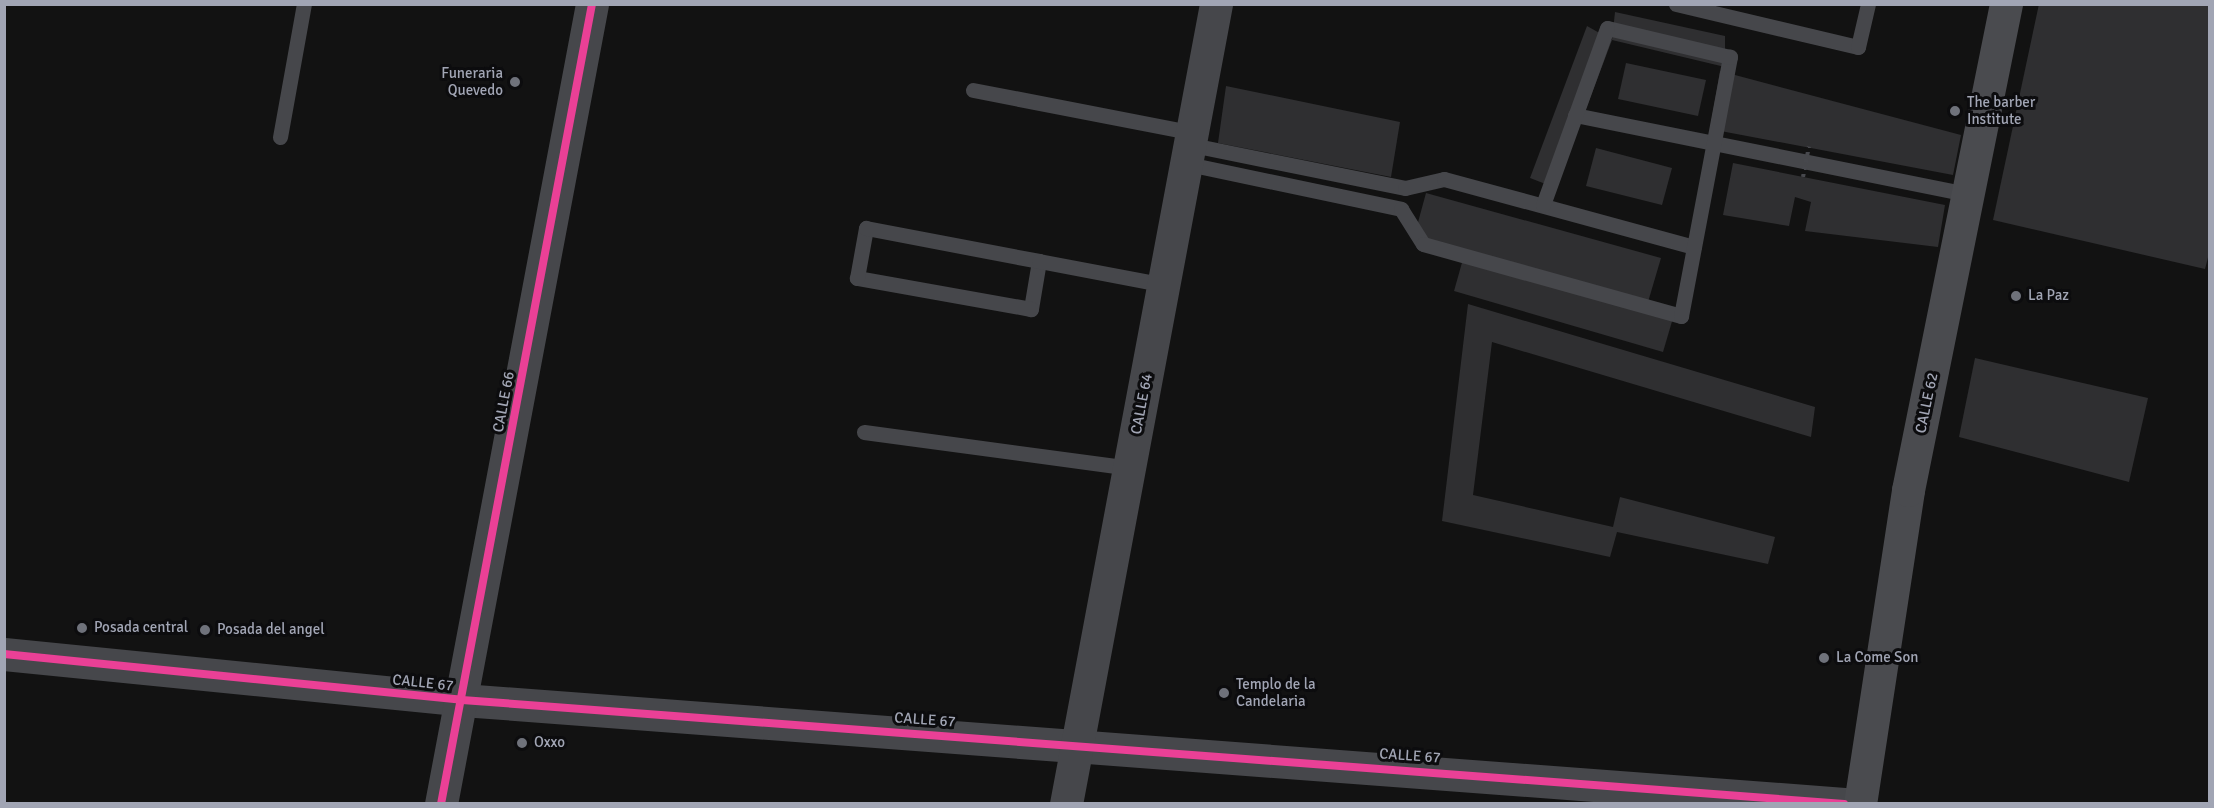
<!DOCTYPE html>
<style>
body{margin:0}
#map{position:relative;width:2214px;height:808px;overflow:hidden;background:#121212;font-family:Signika,sans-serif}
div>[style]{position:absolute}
.building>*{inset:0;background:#2f2f31}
.service>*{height:15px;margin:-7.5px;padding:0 7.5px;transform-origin:7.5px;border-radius:7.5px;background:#46474b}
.tertiary>*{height:33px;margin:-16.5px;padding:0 16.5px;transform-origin:16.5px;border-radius:16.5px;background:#46474b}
.secondary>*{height:33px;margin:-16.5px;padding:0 16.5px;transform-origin:16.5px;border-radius:16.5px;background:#4a4b4f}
.path-bridge>*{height:4px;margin-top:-2px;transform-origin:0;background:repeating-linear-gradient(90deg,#47484d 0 3px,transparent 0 7.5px)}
.cycleway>*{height:8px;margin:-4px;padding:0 4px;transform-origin:4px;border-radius:4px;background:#ea4096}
.dots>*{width:16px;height:16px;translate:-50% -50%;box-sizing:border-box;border:3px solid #0c0c0e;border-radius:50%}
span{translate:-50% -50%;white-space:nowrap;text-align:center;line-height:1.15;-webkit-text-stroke:6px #0c0c0e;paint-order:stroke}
.poi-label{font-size:15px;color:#a1a5b4}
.right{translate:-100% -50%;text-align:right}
.left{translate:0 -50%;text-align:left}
.street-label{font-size:15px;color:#a1a5b4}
.frame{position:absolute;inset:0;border:6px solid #a1a5b4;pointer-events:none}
</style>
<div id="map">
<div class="building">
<i style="clip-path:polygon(2039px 4px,2210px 4px,2210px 250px,2205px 269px,1993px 220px)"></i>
<i style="clip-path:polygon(1615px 12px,1725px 36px,1725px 67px,1612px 40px)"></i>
<i style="clip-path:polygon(1587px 26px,1612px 40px,1556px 188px,1530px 178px)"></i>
<i style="clip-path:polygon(1626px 63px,1706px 80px,1698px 116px,1618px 99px)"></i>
<i style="clip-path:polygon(1720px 71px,1961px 135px,1953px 175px,1710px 129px)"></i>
<i style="clip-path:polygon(1226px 86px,1400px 122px,1391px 177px,1218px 143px)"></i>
<i style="clip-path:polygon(1596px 148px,1672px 168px,1662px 205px,1586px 186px)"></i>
<i style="clip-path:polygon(1733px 163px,1945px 205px,1938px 247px,1805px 231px,1811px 202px,1795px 197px,1789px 226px,1723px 215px)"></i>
<i style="clip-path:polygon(1426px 193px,1661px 258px,1648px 302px,1414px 237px)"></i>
<i style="clip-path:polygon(1463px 259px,1673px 318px,1663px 352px,1454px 291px)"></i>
<i style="clip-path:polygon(1468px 304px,1815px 407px,1811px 437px,1492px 342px,1473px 495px,1613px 527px,1620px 497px,1775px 537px,1768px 564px,1617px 532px,1610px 557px,1442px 521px)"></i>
<i style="clip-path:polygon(1975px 358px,2148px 398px,2129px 482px,1959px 437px)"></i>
</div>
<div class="service">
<i style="left:1676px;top:4px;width:187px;rotate:13.3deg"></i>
<i style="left:1858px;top:47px;width:44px;rotate:-76.9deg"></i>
<i style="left:973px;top:90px;width:225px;rotate:11deg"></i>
<i style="left:1575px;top:115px;width:403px;rotate:11.4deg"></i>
<i style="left:280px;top:137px;width:135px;rotate:-79.8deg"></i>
<i style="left:1192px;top:145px;width:217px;rotate:11.4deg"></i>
<i style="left:1405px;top:188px;width:40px;rotate:-13deg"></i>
<i style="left:1444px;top:179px;width:259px;rotate:15.2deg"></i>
<i style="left:1188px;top:164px;width:218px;rotate:11.9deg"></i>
<i style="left:1401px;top:209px;width:41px;rotate:57.8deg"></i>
<i style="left:1423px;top:244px;width:268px;rotate:15.6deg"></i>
<i style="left:1681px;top:316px;width:264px;rotate:-79.3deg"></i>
<i style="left:1730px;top:57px;width:126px;rotate:-166.7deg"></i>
<i style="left:1607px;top:28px;width:188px;rotate:109.9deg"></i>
<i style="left:1039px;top:261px;width:49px;rotate:99.5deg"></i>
<i style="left:1031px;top:309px;width:177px;rotate:-169.9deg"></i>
<i style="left:857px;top:278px;width:51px;rotate:-79.8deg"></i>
<i style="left:866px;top:228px;width:176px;rotate:10.8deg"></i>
<i style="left:1039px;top:261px;width:128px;rotate:10.8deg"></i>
<i style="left:864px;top:432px;width:267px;rotate:7.7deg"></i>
</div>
<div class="tertiary">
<i style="left:4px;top:654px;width:460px;rotate:5.7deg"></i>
<i style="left:462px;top:700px;width:1386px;rotate:4.3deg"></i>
<i style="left:441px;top:804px;width:814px;rotate:-79.31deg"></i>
<i style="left:1066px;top:804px;width:814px;rotate:-79.38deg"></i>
</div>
<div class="secondary">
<i style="left:1860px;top:804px;width:318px;rotate:-81.3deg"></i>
<i style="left:1908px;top:490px;width:496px;rotate:-78.6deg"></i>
</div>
<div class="path-bridge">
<i style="left:1803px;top:177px;width:31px;rotate:-79deg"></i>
</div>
<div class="cycleway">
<i style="left:4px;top:654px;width:460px;rotate:5.7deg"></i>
<i style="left:462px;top:700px;width:1386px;rotate:4.3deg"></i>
<i style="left:441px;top:804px;width:814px;rotate:-79.31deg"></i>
</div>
<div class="dots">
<i style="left:515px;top:82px;background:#6f727b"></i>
<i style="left:1955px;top:111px;background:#6f727b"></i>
<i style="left:2016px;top:296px;background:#6f727b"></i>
<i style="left:82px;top:628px;background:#6f727b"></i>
<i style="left:205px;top:630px;background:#6f727b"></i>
<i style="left:1824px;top:658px;background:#6f727b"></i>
<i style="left:1224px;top:693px;background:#6f727b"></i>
<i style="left:522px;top:743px;background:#6f727b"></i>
</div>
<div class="poi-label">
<span class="right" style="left:503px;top:82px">Funeraria<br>Quevedo</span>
<span class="left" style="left:1967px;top:111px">The barber<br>Institute</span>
<span class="left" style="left:2028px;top:296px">La Paz</span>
<span class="left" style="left:94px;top:628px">Posada central</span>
<span class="left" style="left:217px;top:630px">Posada del angel</span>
<span class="left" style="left:1836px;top:658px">La Come Son</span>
<span class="left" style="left:1236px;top:693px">Templo de la<br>Candelaria</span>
<span class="left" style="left:534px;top:743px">Oxxo</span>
</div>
<div class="street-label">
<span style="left:504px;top:402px;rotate:-79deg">CALLE 66</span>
<span style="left:1927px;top:403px;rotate:-78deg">CALLE 62</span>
<span style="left:1142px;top:404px;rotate:-79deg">CALLE 64</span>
<span style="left:423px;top:683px;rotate:6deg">CALLE 67</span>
<span style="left:925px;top:720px;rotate:4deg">CALLE 67</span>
<span style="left:1410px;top:756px;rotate:4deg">CALLE 67</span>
</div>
<div class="frame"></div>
</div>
